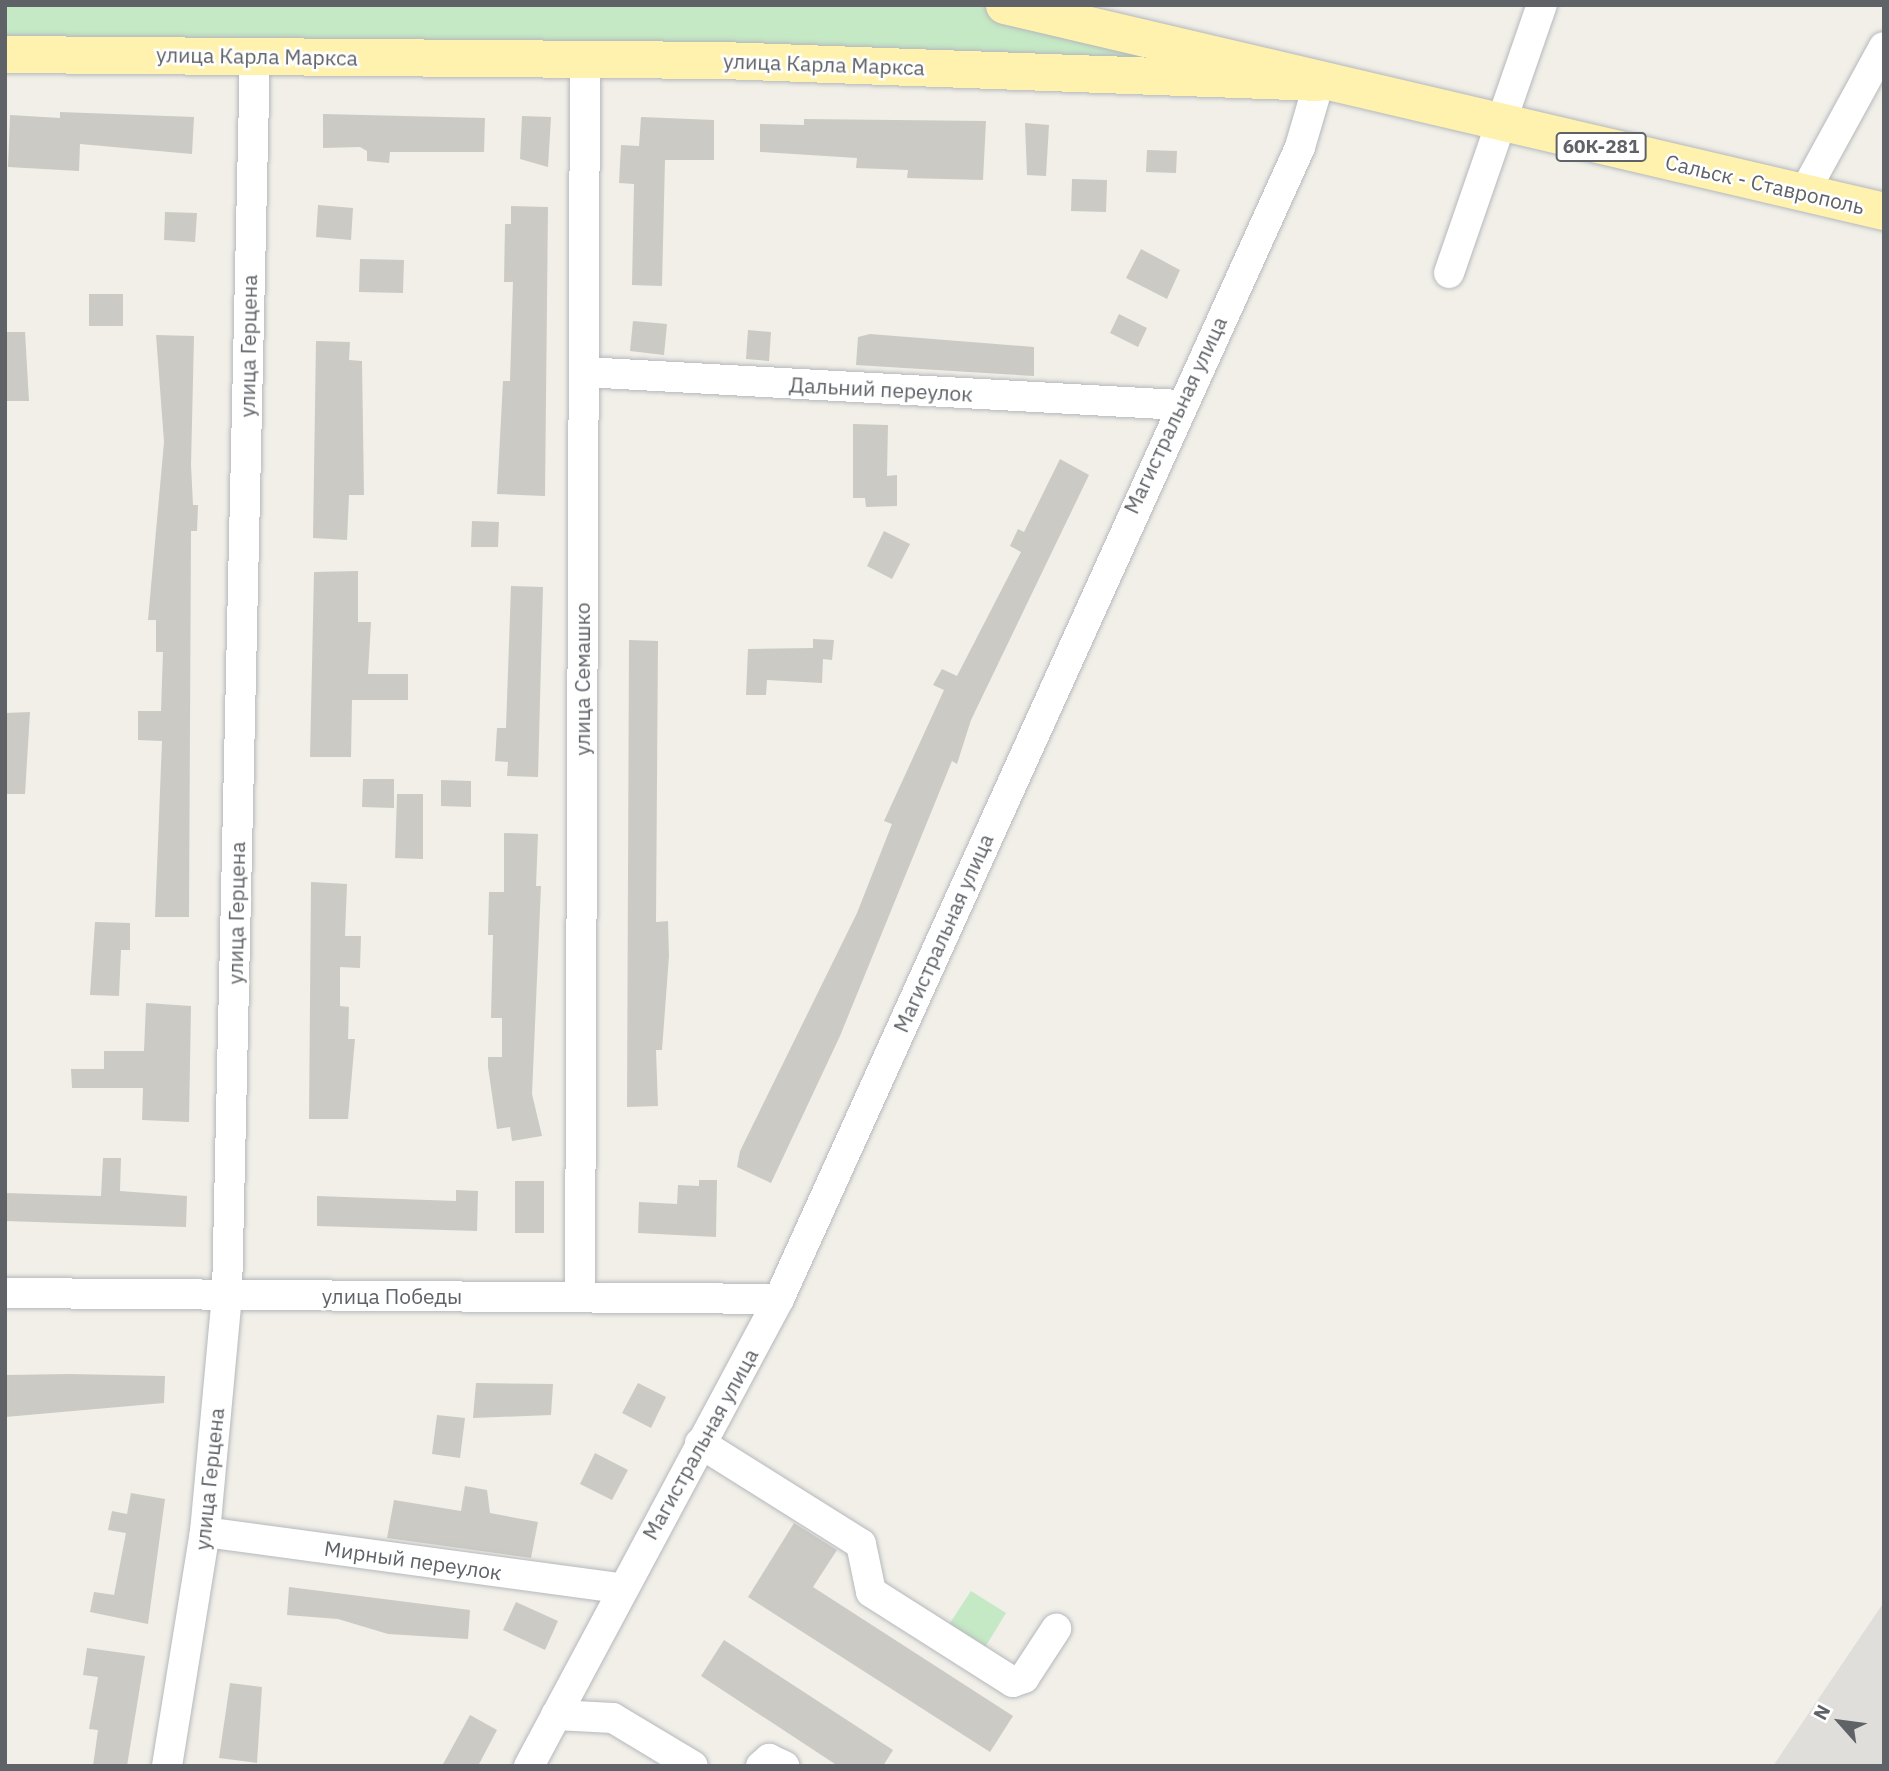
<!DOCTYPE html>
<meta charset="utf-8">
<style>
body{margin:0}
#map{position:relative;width:1889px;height:1771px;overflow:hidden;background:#f1efe8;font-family:"IBM Plex Sans",sans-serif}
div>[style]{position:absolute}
.industrial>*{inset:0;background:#e0deda}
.green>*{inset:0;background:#c5e8c5}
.building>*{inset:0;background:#cccac5}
.roads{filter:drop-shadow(0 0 2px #b5b8bc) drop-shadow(0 0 2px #b5b8bc)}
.minor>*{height:30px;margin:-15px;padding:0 15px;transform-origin:15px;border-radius:15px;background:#fff}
.major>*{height:37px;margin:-18.5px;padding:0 18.5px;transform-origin:18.5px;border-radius:18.5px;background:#fff2af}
span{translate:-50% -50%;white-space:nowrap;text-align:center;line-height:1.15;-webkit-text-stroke:5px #fff;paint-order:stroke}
.shield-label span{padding:2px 5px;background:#fff;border:2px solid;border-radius:5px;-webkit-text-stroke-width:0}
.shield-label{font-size:19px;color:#5f6368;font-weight:700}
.street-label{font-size:21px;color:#5f6368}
.frame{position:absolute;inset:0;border:7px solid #5f6368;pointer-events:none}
.north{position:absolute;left:1805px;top:1687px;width:70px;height:70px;-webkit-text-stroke:5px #fff;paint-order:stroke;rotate:298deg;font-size:19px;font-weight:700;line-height:28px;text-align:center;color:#5f6368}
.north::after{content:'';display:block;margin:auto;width:24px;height:32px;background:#5f6368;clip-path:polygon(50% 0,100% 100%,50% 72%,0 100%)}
</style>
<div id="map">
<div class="industrial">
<i style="clip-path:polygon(1884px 1602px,1884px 1766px,1773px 1766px)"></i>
</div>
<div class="green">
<i style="clip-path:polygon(5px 5px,1002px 5px,1319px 82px,5px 54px)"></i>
<i style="clip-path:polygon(971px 1591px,1006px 1613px,984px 1649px,948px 1626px)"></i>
</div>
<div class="building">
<i style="clip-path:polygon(60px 112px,194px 117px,192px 154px,80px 144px,79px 171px,8px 167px,10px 115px,60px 118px)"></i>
<i style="clip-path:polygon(323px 114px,485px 118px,484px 152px,390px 152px,389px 163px,367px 161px,367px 151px,360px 147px,323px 148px)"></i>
<i style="clip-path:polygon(522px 116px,551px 117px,548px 167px,520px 159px)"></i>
<i style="clip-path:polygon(641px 117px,714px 120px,714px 160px,665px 160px,662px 286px,632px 285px,634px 184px,619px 183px,621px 145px,639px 146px)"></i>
<i style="clip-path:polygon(804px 119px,986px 121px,983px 180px,907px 178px,908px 170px,856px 168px,857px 158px,760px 152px,760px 124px,804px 125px)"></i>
<i style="clip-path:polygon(1025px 123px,1049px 125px,1046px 176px,1027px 175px)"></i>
<i style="clip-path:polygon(1147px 150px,1177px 151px,1176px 173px,1146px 172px)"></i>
<i style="clip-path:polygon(1072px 179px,1107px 180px,1106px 212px,1071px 211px)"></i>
<i style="clip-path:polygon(318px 205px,353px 208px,351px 240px,316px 237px)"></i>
<i style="clip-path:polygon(511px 206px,548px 207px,545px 496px,497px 494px,503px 381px,510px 381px,513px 282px,504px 282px,505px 224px,511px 224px)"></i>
<i style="clip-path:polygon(165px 212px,197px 213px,195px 242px,164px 240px)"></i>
<i style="clip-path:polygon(1141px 249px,1180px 270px,1167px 299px,1126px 278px)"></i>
<i style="clip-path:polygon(360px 259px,404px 260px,403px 293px,359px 292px)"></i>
<i style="clip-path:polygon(89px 294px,123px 294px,123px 326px,89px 326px)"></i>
<i style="clip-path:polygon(1119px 314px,1147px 328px,1138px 347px,1110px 333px)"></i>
<i style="clip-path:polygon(633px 321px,667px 324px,664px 355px,630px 351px)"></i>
<i style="clip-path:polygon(748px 330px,771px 332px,769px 361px,746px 359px)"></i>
<i style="clip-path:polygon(5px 332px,25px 332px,29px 401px,5px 401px)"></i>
<i style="clip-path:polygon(870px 334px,1034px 347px,1034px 376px,856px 365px,858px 337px)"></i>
<i style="clip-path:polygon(156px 335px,194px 336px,191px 465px,193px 505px,198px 505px,197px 531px,191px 531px,189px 917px,155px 917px,162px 741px,138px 740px,138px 711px,161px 711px,163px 652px,156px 652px,156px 620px,148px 620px,164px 442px)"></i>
<i style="clip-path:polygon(316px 341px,350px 342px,349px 360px,362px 361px,364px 495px,349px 495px,347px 540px,313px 538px)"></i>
<i style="clip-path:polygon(853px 424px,888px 425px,887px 476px,897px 475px,897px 506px,866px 507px,865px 498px,853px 498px)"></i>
<i style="clip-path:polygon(1060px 459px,1089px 475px,971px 720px,957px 764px,952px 761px,840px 1036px,771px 1183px,737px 1167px,740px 1151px,857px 913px,892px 824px,884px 821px,944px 690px,933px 685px,942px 669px,957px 676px,1021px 552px,1010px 546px,1018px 529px,1024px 532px)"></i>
<i style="clip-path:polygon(472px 521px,499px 522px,498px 547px,471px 547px)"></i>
<i style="clip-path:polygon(884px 531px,910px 544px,892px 579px,867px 566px)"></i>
<i style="clip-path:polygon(358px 571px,358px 622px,371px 622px,368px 674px,408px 674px,408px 700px,352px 700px,351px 757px,310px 757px,314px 572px)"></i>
<i style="clip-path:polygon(511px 586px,543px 587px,538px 777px,507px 776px,508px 762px,495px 761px,497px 728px,506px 728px)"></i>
<i style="clip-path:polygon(813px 639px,834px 640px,832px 660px,823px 659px,822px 683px,767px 680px,766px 695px,746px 695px,748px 649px,813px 648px)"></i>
<i style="clip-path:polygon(629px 640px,658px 641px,656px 922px,668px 921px,669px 956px,662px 1050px,656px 1050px,658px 1106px,627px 1107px)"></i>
<i style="clip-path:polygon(30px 712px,25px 794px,5px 794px,5px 713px)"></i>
<i style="clip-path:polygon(363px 779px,394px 779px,394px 808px,362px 807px)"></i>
<i style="clip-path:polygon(441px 780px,471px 781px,471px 807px,441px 806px)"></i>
<i style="clip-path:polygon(397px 794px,423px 794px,423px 859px,395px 858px)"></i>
<i style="clip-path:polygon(504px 833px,538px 834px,536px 886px,541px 886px,532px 1094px,542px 1136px,512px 1141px,510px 1127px,497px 1129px,488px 1067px,488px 1057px,502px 1057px,502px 1018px,491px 1018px,493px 935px,488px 935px,489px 892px,504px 892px)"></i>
<i style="clip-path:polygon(311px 882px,347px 884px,345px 936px,361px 936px,360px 968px,340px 967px,340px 1006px,349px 1007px,348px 1039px,355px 1039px,348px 1119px,309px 1119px)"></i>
<i style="clip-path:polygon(95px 922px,130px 923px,130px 950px,121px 950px,119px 996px,90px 995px)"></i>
<i style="clip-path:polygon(146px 1003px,191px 1006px,189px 1122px,142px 1120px,143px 1088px,72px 1088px,71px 1069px,104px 1069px,104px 1051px,144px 1051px)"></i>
<i style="clip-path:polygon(103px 1158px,121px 1158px,120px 1191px,187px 1196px,186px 1227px,5px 1221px,5px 1193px,101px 1196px)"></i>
<i style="clip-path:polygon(699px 1180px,717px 1180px,716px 1237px,638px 1233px,639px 1202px,677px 1204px,678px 1185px,699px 1186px)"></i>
<i style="clip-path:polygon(515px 1181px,544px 1181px,544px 1233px,515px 1233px)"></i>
<i style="clip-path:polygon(456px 1190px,478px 1191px,477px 1231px,317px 1226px,317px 1196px,456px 1201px)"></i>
<i style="clip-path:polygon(70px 1374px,165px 1376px,164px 1403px,5px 1417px,5px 1375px)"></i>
<i style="clip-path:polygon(476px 1383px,553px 1384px,551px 1415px,473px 1418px)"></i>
<i style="clip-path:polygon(638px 1383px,666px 1397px,651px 1428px,622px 1413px)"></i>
<i style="clip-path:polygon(437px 1415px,465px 1418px,460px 1458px,432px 1454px)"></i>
<i style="clip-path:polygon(595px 1453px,628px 1470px,612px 1500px,580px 1484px)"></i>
<i style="clip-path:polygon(465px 1486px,487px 1490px,490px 1513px,538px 1522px,531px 1558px,387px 1538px,394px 1500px,461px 1511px)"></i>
<i style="clip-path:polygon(131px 1493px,165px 1499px,148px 1624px,90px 1612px,94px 1592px,114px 1595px,126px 1533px,108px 1530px,112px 1511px,127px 1514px)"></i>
<i style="clip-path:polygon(794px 1523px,837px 1550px,813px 1587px,1013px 1716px,990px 1752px,748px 1597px)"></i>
<i style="clip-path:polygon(289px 1587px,470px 1610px,468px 1639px,388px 1634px,338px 1619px,287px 1615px)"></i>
<i style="clip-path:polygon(516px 1602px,558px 1621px,545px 1650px,503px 1630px)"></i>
<i style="clip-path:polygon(724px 1640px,893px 1750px,883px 1766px,838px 1766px,701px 1676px)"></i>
<i style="clip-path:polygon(87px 1648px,145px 1656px,127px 1766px,93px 1766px,98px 1730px,89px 1729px,98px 1677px,83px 1675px)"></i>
<i style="clip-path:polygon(230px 1683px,262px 1687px,257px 1763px,219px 1758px)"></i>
<i style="clip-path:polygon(470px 1715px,497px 1730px,478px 1766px,442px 1766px)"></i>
</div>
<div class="roads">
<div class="minor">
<i style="left:1805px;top:191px;width:164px;rotate:-61.3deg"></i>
<i style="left:1449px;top:273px;width:284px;rotate:-70.9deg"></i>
<i style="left:584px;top:372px;width:596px;rotate:3.17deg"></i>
<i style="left:5px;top:1293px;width:774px;rotate:0.44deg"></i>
<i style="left:580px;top:1297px;width:1237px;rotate:-89.77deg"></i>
<i style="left:700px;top:1443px;width:190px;rotate:32.1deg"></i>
<i style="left:861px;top:1544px;width:49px;rotate:78.2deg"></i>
<i style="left:871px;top:1592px;width:168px;rotate:32.4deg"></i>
<i style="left:1013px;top:1682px;width:12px;rotate:-20deg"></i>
<i style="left:1024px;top:1678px;width:59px;rotate:-56.9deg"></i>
<i style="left:205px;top:1532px;width:420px;rotate:7.7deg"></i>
<i style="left:556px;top:1715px;width:57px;rotate:3deg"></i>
<i style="left:613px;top:1718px;width:93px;rotate:31deg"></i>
<i style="left:167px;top:1766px;width:237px;rotate:-80.8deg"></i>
<i style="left:205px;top:1532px;width:238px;rotate:-84.7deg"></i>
<i style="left:227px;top:1295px;width:1239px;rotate:-88.71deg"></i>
<i style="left:529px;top:1766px;width:530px;rotate:-61.84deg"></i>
<i style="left:779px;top:1299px;width:1264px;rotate:-65.66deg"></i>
<i style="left:1300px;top:147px;width:68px;rotate:-73.7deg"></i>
<i style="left:761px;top:1766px;width:11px;rotate:-41deg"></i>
<i style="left:769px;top:1759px;width:17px;rotate:25deg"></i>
</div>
<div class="major">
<i style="left:1004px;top:5px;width:904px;rotate:13.18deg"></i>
<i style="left:5px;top:54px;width:717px;rotate:0.48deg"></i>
<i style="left:722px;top:60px;width:597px;rotate:2.11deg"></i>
</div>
</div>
<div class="shield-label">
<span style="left:1601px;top:147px">60К-281</span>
</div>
<div class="street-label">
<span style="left:257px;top:56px;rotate:1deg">улица Карла Маркса</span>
<span style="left:824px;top:64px;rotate:2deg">улица Карла Маркса</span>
<span style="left:1765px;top:184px;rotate:13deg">Сальск - Ставрополь</span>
<span style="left:248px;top:346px;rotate:-89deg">улица Герцена</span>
<span style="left:881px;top:389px;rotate:3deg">Дальний переулок</span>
<span style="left:1175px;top:415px;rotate:-65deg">Магистральная улица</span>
<span style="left:582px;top:679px;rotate:-90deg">улица Семашко</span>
<span style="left:236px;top:913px;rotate:-89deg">улица Герцена</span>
<span style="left:943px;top:933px;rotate:-66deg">Магистральная улица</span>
<span style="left:392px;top:1296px">улица Победы</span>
<span style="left:700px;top:1444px;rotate:-61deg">Магистральная улица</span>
<span style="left:209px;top:1479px;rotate:-84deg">улица Герцена</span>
<span style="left:413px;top:1560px;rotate:8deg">Мирный переулок</span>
</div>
<div class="frame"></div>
<div class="north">N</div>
</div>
